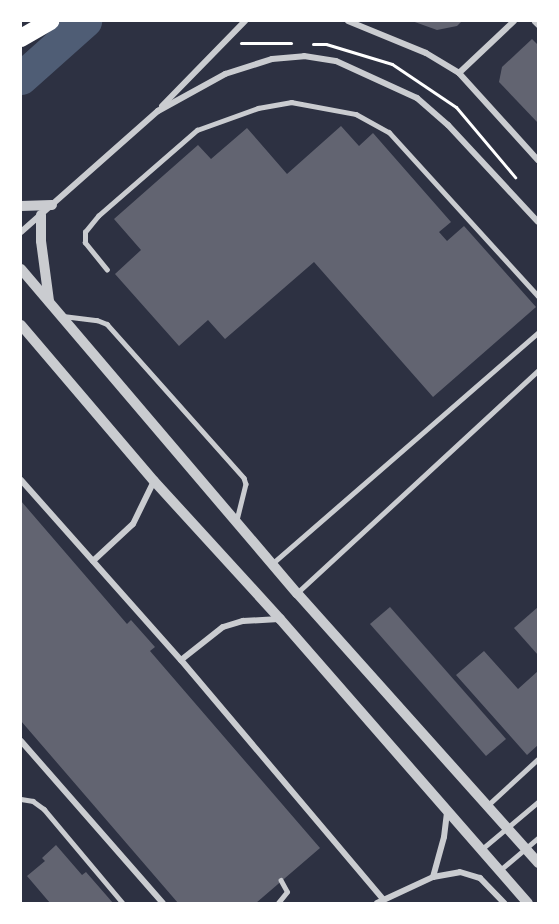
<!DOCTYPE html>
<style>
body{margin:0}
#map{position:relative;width:559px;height:924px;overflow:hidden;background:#2d3142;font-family:Literata,serif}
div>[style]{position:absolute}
.river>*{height:33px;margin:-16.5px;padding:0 16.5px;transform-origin:16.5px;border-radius:16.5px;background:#4f5d75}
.building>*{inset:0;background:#626471}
.path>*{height:3px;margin:-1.5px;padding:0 1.5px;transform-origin:1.5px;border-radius:1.5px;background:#fff}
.service>*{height:4.5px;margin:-2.25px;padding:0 2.25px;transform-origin:2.25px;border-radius:2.25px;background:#caccd0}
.minor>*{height:6px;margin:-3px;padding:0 3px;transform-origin:3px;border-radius:3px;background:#caccd0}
.tertiary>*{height:10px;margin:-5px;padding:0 5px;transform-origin:5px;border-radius:5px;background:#caccd0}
.motorway>*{height:18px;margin:-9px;padding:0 9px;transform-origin:9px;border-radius:9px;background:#fff}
span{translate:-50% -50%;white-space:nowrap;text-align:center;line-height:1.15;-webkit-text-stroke:6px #fff;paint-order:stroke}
.frame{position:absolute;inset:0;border:22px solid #fff;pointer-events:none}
</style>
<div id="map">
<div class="river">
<i style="left:21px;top:78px;width:86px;rotate:-41.7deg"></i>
</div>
<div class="building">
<i style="clip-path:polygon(412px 21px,462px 21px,457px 26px,437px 30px)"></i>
<i style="clip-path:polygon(532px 39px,538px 45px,538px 123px,499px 82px,502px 67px)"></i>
<i style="clip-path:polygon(341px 126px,359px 146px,373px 133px,451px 222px,439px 232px,447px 241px,464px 226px,536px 307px,433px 397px,314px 262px,225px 339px,208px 320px,179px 346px,115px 274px,141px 250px,114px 219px,198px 145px,211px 159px,247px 128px,287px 174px)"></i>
<i style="clip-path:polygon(21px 501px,127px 624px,131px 620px,155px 647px,150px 651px,320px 848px,256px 903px,178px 903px,21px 721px)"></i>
<i style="clip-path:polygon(390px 607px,506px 739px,486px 756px,370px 624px)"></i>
<i style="clip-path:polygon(538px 607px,538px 655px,514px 628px)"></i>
<i style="clip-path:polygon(484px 651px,518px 689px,538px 671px,538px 745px,527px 755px,456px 675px)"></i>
<i style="clip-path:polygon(56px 845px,82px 875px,86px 872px,113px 903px,50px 903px,27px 876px,45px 861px,42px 858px)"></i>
</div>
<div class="path">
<i style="left:241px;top:43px;width:50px"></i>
<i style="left:313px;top:44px;width:13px"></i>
<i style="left:326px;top:44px;width:69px;rotate:16.9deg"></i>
<i style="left:392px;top:64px;width:77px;rotate:33.9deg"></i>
<i style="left:456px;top:107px;width:92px;rotate:49.9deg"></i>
</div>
<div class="service">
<i style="left:534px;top:21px;width:6px;rotate:45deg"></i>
<i style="left:107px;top:270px;width:35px;rotate:-129deg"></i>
<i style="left:85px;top:243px;width:11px;rotate:-90deg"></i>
<i style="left:85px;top:232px;width:21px;rotate:-51deg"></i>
<i style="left:98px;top:216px;width:131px;rotate:-41deg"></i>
<i style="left:197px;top:130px;width:65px;rotate:-19.8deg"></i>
<i style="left:258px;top:108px;width:34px;rotate:-10deg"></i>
<i style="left:291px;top:102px;width:66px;rotate:10.5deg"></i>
<i style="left:356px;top:114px;width:38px;rotate:29deg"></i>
<i style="left:389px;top:132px;width:222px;rotate:47.7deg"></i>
<i style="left:63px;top:316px;width:34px;rotate:7deg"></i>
<i style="left:97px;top:320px;width:11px;rotate:22deg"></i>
<i style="left:107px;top:324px;width:206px;rotate:48.3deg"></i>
<i style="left:244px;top:478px;width:6px;rotate:72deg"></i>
<i style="left:246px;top:484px;width:38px;rotate:104deg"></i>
<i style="left:273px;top:563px;width:351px;rotate:-41deg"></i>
<i style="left:297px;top:593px;width:328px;rotate:-42.7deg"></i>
<i style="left:21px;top:799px;width:12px;rotate:9deg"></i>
<i style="left:33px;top:801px;width:14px;rotate:36deg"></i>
<i style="left:44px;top:809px;width:123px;rotate:50deg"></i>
<i style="left:487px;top:806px;width:69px;rotate:-42.7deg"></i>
<i style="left:482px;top:849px;width:73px;rotate:-40deg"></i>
<i style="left:499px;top:871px;width:51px;rotate:-40.2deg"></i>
<i style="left:278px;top:903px;width:14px;rotate:-51deg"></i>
<i style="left:287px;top:892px;width:13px;rotate:-119deg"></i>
</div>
<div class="minor">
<i style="left:348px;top:21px;width:84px;rotate:22.3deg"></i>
<i style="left:426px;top:53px;width:39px;rotate:31deg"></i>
<i style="left:459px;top:73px;width:118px;rotate:47.8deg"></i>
<i style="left:459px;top:73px;width:76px;rotate:-43.4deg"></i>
<i style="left:162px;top:106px;width:119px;rotate:-45.7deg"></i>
<i style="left:21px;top:232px;width:183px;rotate:-41.5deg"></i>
<i style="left:158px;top:111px;width:77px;rotate:-28.9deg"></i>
<i style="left:225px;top:74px;width:49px;rotate:-17.7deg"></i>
<i style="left:272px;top:59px;width:32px;rotate:-5deg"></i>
<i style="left:304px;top:56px;width:32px;rotate:9deg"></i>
<i style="left:336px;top:61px;width:89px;rotate:24.6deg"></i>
<i style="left:417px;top:98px;width:41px;rotate:41.1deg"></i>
<i style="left:448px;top:125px;width:132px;rotate:47.1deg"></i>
<i style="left:21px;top:480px;width:241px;rotate:48.4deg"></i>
<i style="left:181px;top:660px;width:313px;rotate:49.8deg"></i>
<i style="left:93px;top:561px;width:54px;rotate:-42.8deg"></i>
<i style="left:133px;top:524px;width:48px;rotate:-64deg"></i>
<i style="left:181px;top:660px;width:53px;rotate:-38.2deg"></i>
<i style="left:223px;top:627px;width:21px;rotate:-17deg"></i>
<i style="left:243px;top:621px;width:36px;rotate:-3deg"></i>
<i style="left:21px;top:741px;width:215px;rotate:48.8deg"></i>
<i style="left:433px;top:877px;width:41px;rotate:-74.6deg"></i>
<i style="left:444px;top:837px;width:24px;rotate:-83deg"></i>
<i style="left:377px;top:903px;width:62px;rotate:-24.9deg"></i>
<i style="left:433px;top:877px;width:27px;rotate:-10deg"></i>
<i style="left:460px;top:872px;width:21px;rotate:17deg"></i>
<i style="left:480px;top:878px;width:35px;rotate:46deg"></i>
</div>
<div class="tertiary">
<i style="left:21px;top:206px;width:31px;rotate:-2deg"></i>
<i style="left:41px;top:215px;width:26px;rotate:90deg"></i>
<i style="left:41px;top:241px;width:61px;rotate:82.4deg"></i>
<i style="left:21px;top:269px;width:426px;rotate:49.6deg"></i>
<i style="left:297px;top:593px;width:362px;rotate:48.2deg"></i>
<i style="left:21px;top:325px;width:205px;rotate:49.6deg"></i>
<i style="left:154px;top:481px;width:187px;rotate:47.6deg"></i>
<i style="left:280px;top:619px;width:377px;rotate:48.9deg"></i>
</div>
<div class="motorway">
<i style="left:21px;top:38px;width:34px;rotate:-30deg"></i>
</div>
<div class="frame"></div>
</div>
